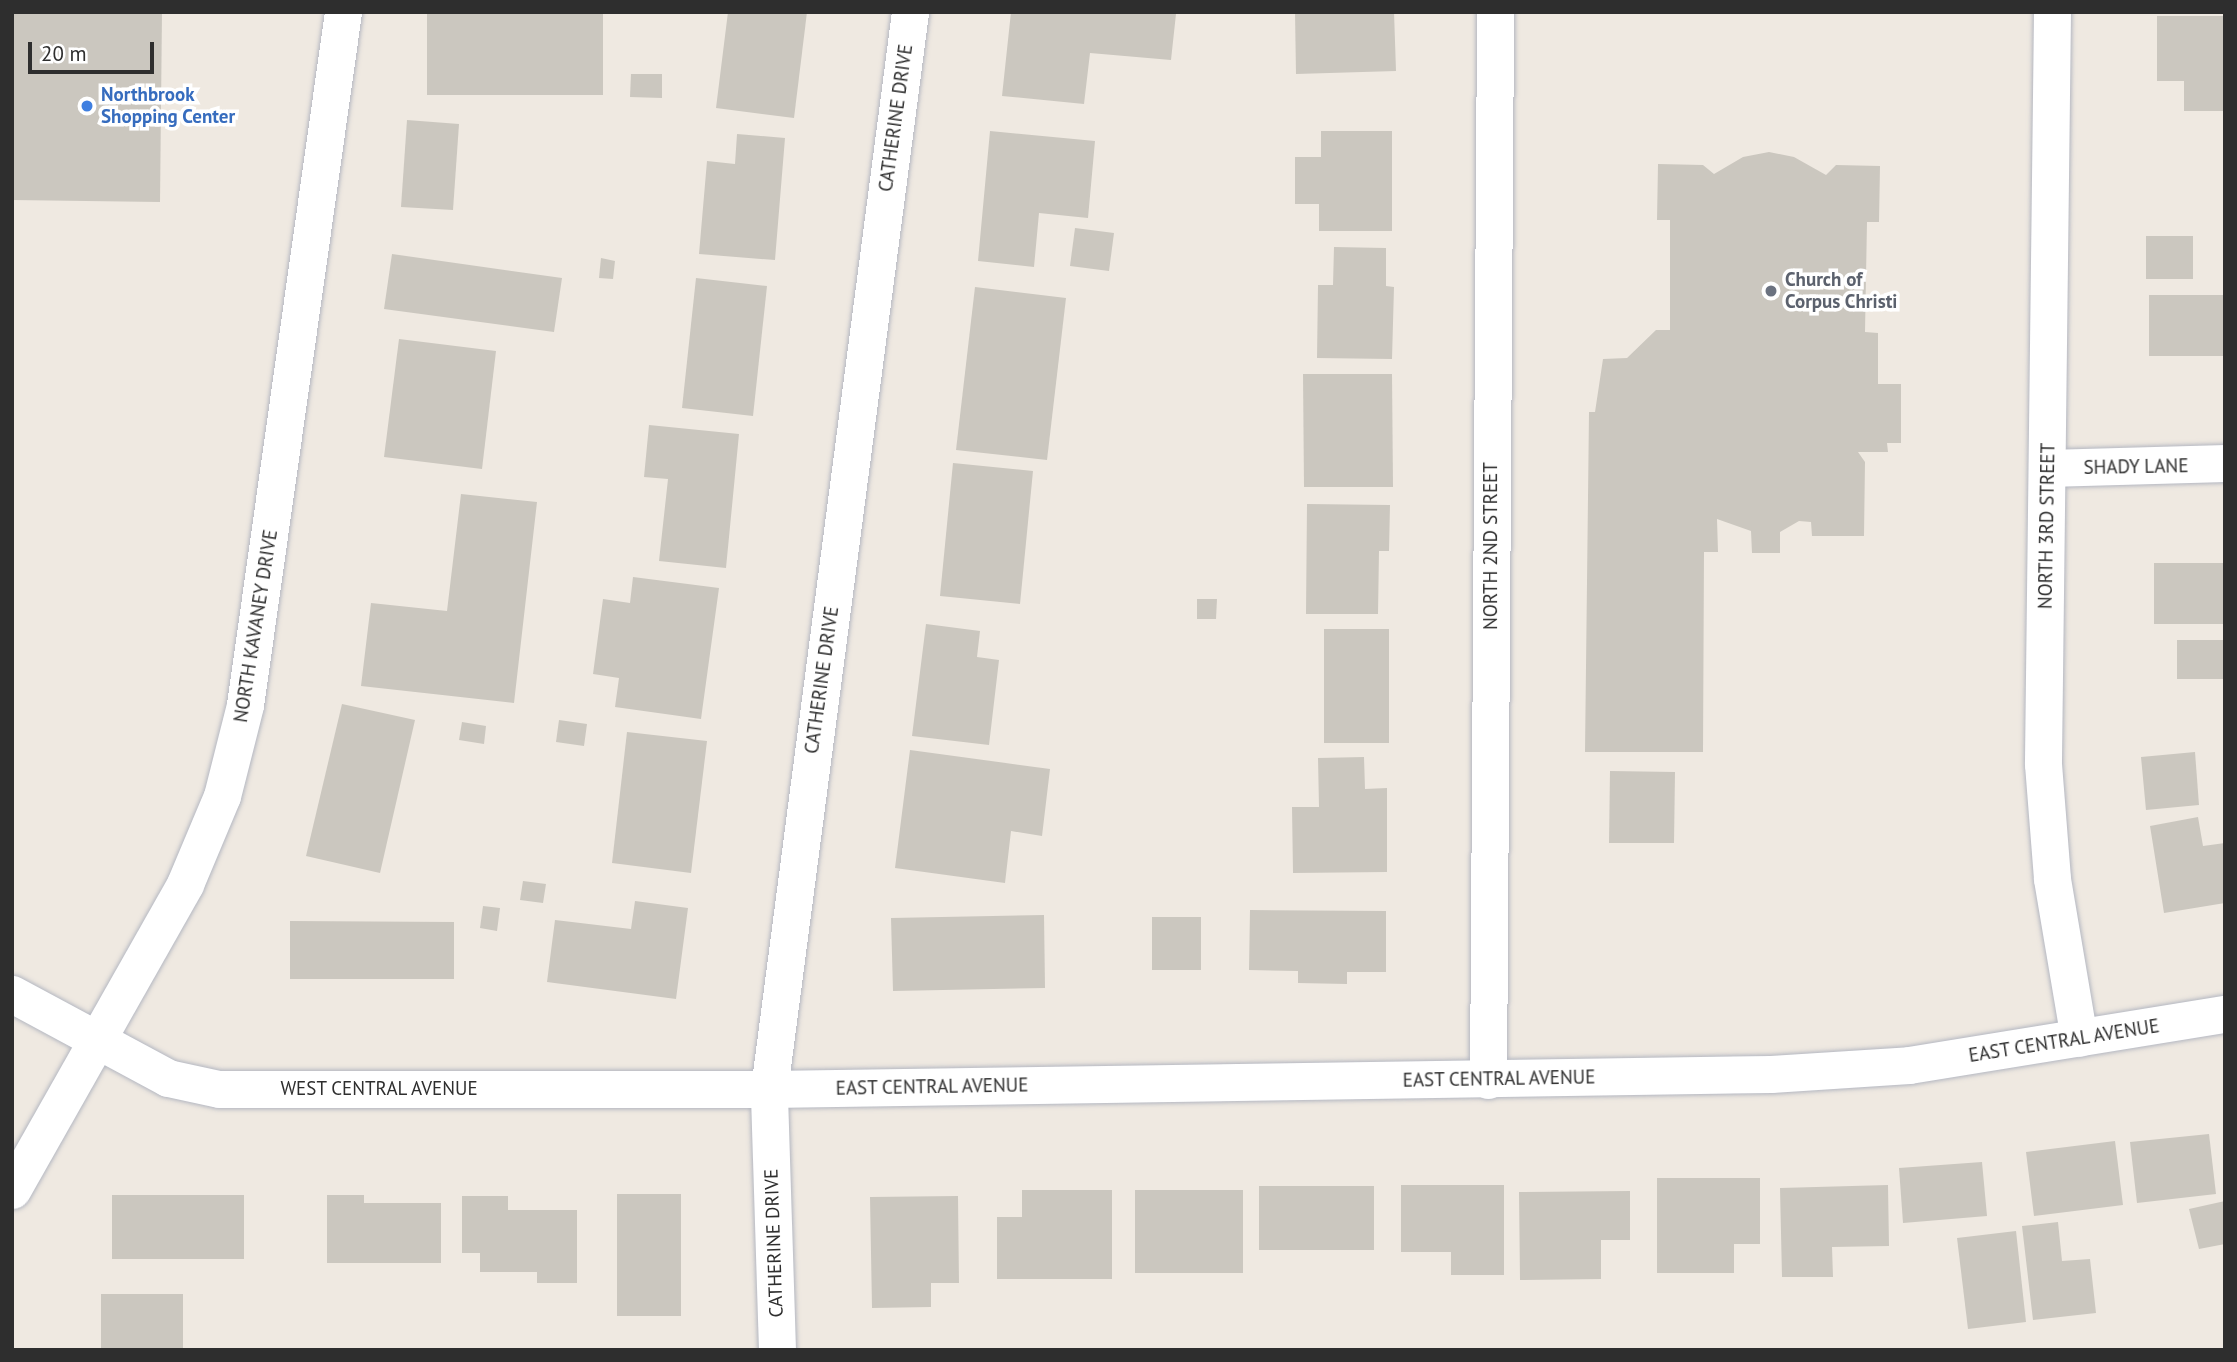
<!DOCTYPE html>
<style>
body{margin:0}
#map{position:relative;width:2237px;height:1362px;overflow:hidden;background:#efe9e1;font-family:"PT Sans",sans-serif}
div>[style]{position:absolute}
.building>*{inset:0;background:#cbc7bf}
.roads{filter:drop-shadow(0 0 2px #b4b7c1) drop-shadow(0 0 2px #b4b7c1)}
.minor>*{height:37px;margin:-18.5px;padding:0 18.5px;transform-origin:18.5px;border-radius:18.5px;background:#fff}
.dots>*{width:19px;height:19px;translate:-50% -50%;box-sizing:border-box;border:4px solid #fff;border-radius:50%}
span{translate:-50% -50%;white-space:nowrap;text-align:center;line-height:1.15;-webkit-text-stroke:7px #fff;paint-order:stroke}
.shop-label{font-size:19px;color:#366cbe;font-weight:700}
.left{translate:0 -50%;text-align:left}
.street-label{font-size:19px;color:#2e2e2e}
.worship-label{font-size:19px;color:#5b616d;font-weight:700}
.frame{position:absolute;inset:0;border:14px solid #2e2e2e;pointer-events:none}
.scale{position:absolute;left:28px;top:42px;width:126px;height:32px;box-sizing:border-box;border:4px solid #2e2e2e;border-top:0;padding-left:9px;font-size:21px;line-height:24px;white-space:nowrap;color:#2e2e2e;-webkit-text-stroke:5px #fff;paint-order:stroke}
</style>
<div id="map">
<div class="building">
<i style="clip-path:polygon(12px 12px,162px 12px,160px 202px,12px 200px)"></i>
<i style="clip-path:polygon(427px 12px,603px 12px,603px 95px,427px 95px)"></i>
<i style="clip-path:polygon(728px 12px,807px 12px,794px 118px,716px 108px)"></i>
<i style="clip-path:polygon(1011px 12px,1176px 14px,1171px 60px,1090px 53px,1084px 104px,1002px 96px)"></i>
<i style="clip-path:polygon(1295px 12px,1394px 12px,1396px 71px,1296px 74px)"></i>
<i style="clip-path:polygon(2157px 16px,2225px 16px,2225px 111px,2184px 111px,2184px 81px,2157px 81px)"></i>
<i style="clip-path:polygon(631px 74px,662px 74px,662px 98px,630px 97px)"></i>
<i style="clip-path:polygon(407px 120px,459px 124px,453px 210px,401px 207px)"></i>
<i style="clip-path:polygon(990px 131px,1095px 141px,1088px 218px,1039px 213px,1034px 267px,978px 261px)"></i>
<i style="clip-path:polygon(1321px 131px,1392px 131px,1392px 231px,1319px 231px,1319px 204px,1295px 204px,1295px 157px,1321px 157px)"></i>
<i style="clip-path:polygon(737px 134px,785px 138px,775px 260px,699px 254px,707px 161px,735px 164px)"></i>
<i style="clip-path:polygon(1769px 152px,1794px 157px,1826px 175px,1836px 165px,1880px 166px,1879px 222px,1867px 222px,1865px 332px,1878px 333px,1878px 384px,1901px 384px,1901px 443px,1887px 443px,1888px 452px,1858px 452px,1865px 462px,1864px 536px,1812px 536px,1811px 522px,1799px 521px,1780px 532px,1780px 553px,1752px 553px,1751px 531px,1717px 519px,1718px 552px,1704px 552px,1703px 752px,1585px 752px,1589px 412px,1595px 412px,1603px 359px,1627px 358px,1656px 330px,1670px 330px,1670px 220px,1657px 220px,1658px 164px,1703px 165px,1714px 174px,1743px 157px)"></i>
<i style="clip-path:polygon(1075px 228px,1114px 233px,1109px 271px,1070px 266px)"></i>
<i style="clip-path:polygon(2146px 236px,2193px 236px,2193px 279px,2146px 279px)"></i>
<i style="clip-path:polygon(1334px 247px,1386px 248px,1386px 286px,1394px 287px,1392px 359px,1317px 358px,1318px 285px,1333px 285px)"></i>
<i style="clip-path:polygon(392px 254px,562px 278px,554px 332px,384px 309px)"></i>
<i style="clip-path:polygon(601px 258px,615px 261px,613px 279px,599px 278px)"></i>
<i style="clip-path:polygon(696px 278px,767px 286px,753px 416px,682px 408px)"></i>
<i style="clip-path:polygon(975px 287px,1066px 298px,1047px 460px,956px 450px)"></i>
<i style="clip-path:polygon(2149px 295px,2225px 295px,2225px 356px,2149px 356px)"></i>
<i style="clip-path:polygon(399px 339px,496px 351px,482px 469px,384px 457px)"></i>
<i style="clip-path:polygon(1303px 374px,1392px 374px,1393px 487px,1304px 487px)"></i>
<i style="clip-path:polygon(649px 425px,739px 434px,726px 568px,659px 561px,668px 479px,644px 477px)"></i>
<i style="clip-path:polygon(953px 463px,1033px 471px,1020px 604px,940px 596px)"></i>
<i style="clip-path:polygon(461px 494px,537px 502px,514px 703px,361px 686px,371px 603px,447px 611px)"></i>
<i style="clip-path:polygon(1307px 504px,1390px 505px,1389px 551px,1379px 551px,1378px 614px,1306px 614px)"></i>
<i style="clip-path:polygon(2154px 563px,2225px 563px,2225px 624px,2154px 624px)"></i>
<i style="clip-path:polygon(633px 577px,719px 588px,701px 719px,615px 707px,619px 678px,593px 674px,603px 599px,630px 603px)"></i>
<i style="clip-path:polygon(1197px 599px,1217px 599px,1216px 619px,1197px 619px)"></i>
<i style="clip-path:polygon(926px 624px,980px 631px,977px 657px,999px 660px,989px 745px,912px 736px)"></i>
<i style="clip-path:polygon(1324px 629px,1389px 629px,1389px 743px,1324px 743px)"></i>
<i style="clip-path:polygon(2177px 640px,2225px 640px,2225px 679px,2177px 679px)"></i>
<i style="clip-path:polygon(342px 704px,415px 720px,380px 873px,306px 856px)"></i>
<i style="clip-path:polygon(559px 720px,587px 724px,584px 746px,556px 742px)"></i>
<i style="clip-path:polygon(462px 722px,486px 726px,484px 744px,459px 740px)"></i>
<i style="clip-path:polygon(627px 732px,707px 741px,691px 873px,612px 863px)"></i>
<i style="clip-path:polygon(910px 750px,1050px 769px,1042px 836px,1011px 831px,1005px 883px,895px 868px)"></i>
<i style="clip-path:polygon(2195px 752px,2199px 805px,2146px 810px,2141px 757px)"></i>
<i style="clip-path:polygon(1364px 757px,1365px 789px,1387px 788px,1387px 872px,1293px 873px,1292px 807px,1319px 807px,1318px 758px)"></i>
<i style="clip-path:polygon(1610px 771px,1675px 772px,1674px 843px,1609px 843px)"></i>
<i style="clip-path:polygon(2198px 817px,2203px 846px,2225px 843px,2225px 903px,2164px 913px,2150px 826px)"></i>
<i style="clip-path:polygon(523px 881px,546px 884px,543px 903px,520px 900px)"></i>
<i style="clip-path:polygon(635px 901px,688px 908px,676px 999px,547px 982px,555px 920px,631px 929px)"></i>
<i style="clip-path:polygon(483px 906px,500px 908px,497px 931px,480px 928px)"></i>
<i style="clip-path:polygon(1250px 910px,1386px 911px,1386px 972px,1347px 972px,1347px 984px,1298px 983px,1298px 971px,1249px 970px)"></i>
<i style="clip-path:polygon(1044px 915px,1045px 988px,893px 991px,891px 918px)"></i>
<i style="clip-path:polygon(1152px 917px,1201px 917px,1201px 970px,1152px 970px)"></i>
<i style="clip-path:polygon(290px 921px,454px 922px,454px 979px,290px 979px)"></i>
<i style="clip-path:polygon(2209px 1134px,2216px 1194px,2137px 1203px,2130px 1142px)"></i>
<i style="clip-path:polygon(2115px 1141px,2123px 1205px,2034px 1216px,2026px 1152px)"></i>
<i style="clip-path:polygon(1982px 1162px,1987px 1216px,1903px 1223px,1899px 1168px)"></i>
<i style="clip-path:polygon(1657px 1178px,1760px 1178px,1760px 1244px,1734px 1244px,1734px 1273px,1657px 1273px)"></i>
<i style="clip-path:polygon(1401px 1185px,1504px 1185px,1504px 1275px,1451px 1275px,1451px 1252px,1401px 1252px)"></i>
<i style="clip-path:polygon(1888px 1185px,1889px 1246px,1832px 1247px,1833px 1277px,1782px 1277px,1780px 1188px)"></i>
<i style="clip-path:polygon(1259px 1186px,1374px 1186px,1374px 1250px,1259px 1250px)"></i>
<i style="clip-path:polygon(1022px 1190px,1112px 1190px,1112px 1279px,997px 1279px,997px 1217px,1022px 1217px)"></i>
<i style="clip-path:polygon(1135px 1190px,1243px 1190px,1243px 1273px,1135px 1273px)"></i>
<i style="clip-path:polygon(1630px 1191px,1630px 1240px,1601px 1240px,1601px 1279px,1520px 1280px,1519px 1192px)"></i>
<i style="clip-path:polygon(617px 1194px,681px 1194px,681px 1316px,617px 1316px)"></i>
<i style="clip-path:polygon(112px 1195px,244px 1195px,244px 1259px,112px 1259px)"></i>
<i style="clip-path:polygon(327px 1195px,364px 1195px,364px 1203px,441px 1203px,441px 1263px,327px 1263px)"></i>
<i style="clip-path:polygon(462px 1196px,508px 1196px,508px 1210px,577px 1210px,577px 1283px,537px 1283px,537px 1272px,480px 1272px,480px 1253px,462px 1253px)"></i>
<i style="clip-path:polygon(958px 1196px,959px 1283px,931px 1283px,931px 1307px,872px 1308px,870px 1197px)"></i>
<i style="clip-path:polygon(2225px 1201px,2225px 1244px,2199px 1249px,2189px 1209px)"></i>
<i style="clip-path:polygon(2058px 1222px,2062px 1261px,2090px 1259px,2096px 1313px,2033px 1320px,2022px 1226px)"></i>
<i style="clip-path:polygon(2016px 1231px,2026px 1322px,1968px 1329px,1957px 1238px)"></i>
<i style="clip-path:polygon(101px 1294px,183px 1294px,183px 1350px,101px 1350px)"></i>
</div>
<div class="roads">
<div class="minor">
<i style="left:2052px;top:12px;width:752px;rotate:90.69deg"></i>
<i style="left:2043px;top:764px;width:115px;rotate:85.5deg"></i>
<i style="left:2052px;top:879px;width:161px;rotate:80.4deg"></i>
<i style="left:2048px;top:468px;width:177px;rotate:-1.6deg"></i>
<i style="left:12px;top:994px;width:177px;rotate:28.3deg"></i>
<i style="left:168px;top:1078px;width:52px;rotate:12.2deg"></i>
<i style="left:219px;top:1089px;width:550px"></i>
<i style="left:769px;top:1089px;width:1002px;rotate:-0.86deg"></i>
<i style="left:1771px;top:1074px;width:138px;rotate:-3.7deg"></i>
<i style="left:1909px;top:1065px;width:320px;rotate:-9.2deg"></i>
<i style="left:1488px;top:1080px;width:1068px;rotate:-89.62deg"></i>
<i style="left:12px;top:1190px;width:352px;rotate:-60.5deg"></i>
<i style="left:185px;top:884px;width:95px;rotate:-67.2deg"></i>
<i style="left:222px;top:796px;width:94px;rotate:-75.8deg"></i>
<i style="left:245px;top:705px;width:700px;rotate:-81.95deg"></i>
<i style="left:777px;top:1350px;width:261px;rotate:-91.8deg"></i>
<i style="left:769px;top:1089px;width:1086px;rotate:-82.54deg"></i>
</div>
</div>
<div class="dots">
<i style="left:87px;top:106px;background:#3f7fe0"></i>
<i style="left:1771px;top:291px;background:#6b7280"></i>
</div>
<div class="shop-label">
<span class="left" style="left:101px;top:106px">Northbrook<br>Shopping Center</span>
</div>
<div class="street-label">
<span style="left:896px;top:118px;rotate:-82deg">CATHERINE DRIVE</span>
<span style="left:2136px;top:467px;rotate:-1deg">SHADY LANE</span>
<span style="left:2047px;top:526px;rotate:-89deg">NORTH 3RD STREET</span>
<span style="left:1491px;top:546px;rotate:-90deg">NORTH 2ND STREET</span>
<span style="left:256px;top:626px;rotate:-81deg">NORTH KAVANEY DRIVE</span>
<span style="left:822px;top:680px;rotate:-82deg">CATHERINE DRIVE</span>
<span style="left:2064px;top:1041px;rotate:-9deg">EAST CENTRAL AVENUE</span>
<span style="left:1499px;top:1079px;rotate:-1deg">EAST CENTRAL AVENUE</span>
<span style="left:932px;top:1087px;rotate:-1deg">EAST CENTRAL AVENUE</span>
<span style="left:379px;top:1089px">WEST CENTRAL AVENUE</span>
<span style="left:774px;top:1243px;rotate:-92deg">CATHERINE DRIVE</span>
</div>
<div class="worship-label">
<span class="left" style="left:1785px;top:291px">Church of<br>Corpus Christi</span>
</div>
<div class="frame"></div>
<div class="scale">20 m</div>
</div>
